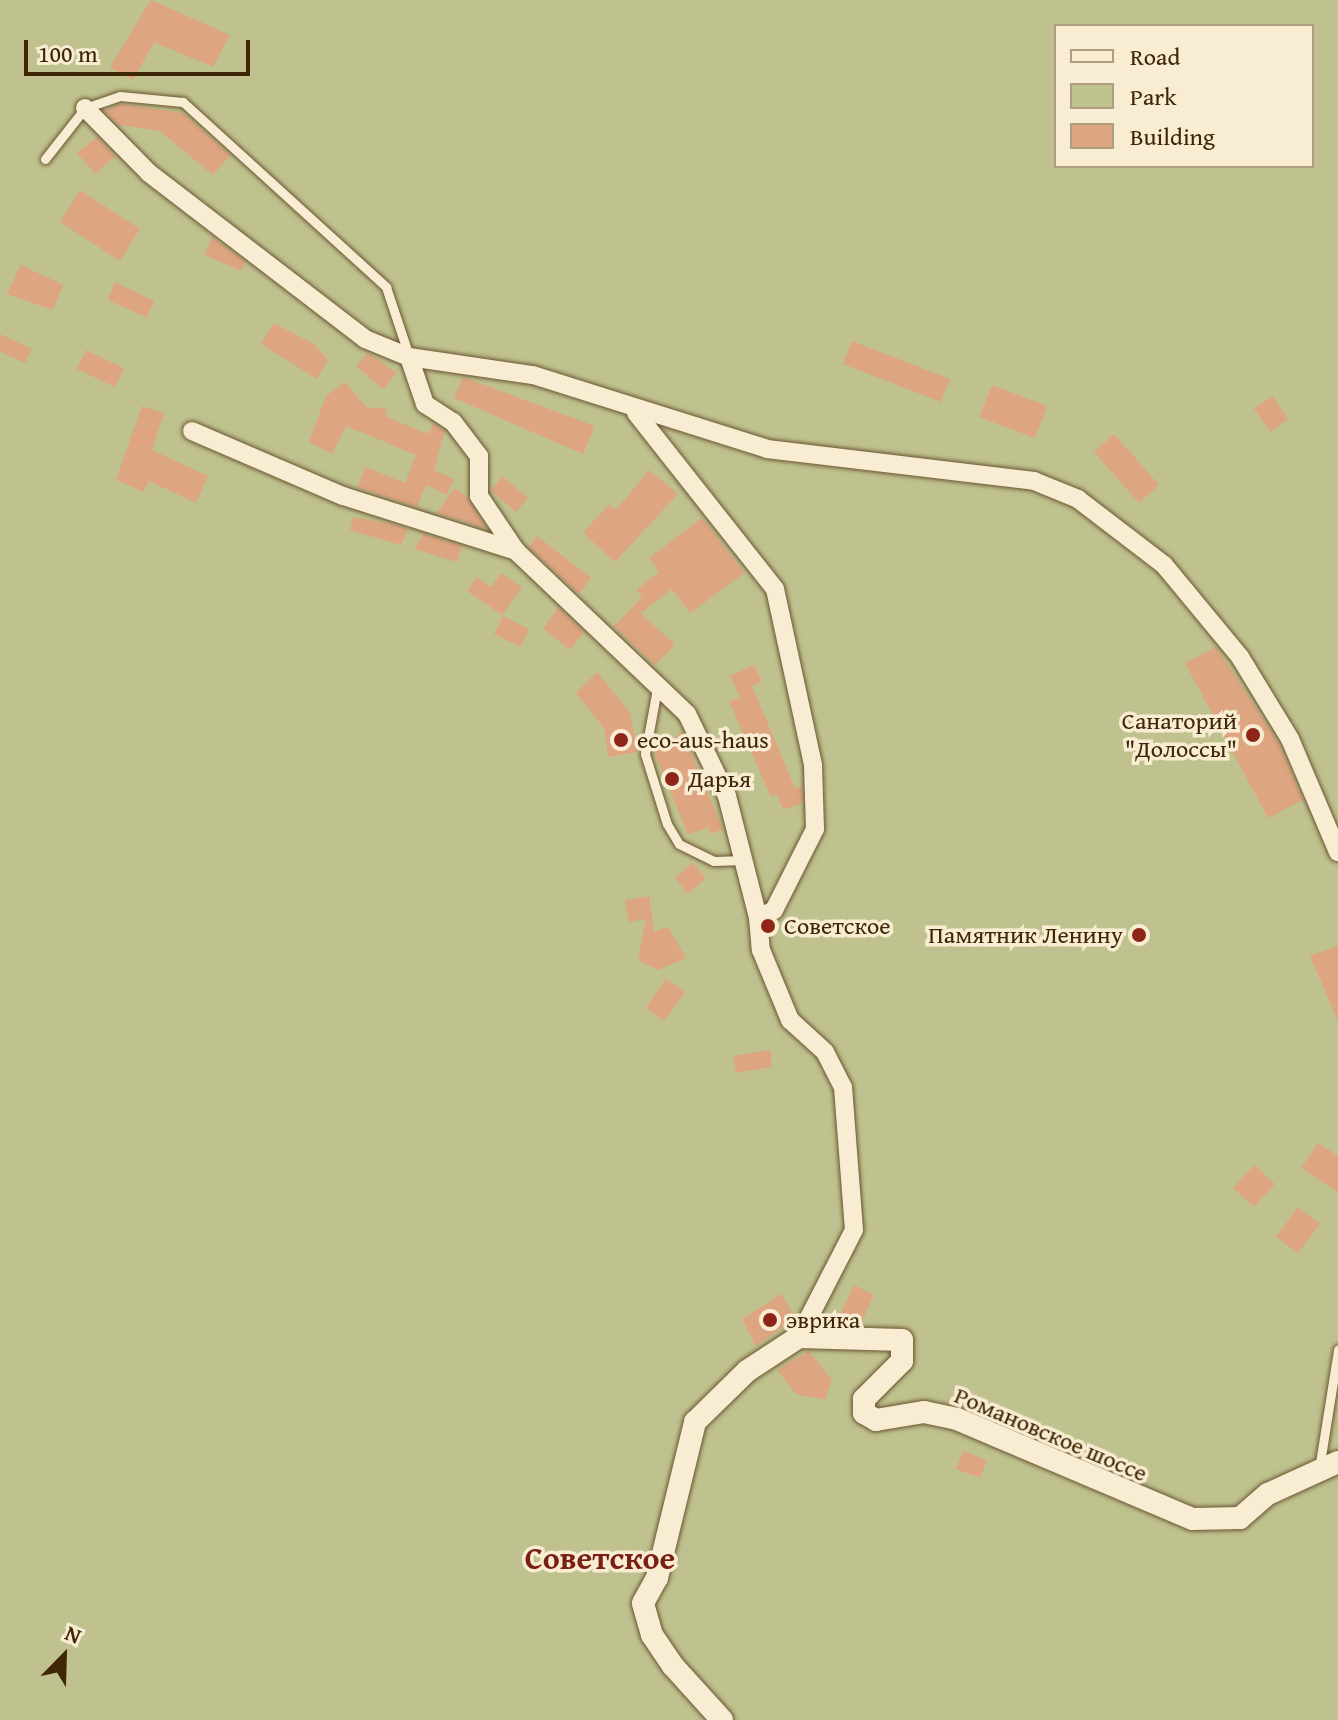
<!DOCTYPE html>
<meta charset="utf-8">
<style>
body{margin:0}
#map{position:relative;width:1338px;height:1720px;overflow:hidden;background:#f5e2ba;font-family:"Gentium Book Plus",serif}
div>[style]{position:absolute}
.green>*{inset:0;background:#bfc28e}
.building>*{inset:0;background:#dea581}
.roads{filter:drop-shadow(0 0 2px #6c5533) drop-shadow(0 0 2px #6c5533)}
.service>*{height:9px;margin:-4.5px;padding:0 4.5px;transform-origin:4.5px;border-radius:4.5px;background:#f8ecd2}
.minor>*{height:18px;margin:-9px;padding:0 9px;transform-origin:9px;border-radius:9px;background:#f8ecd2}
.tertiary>*{height:22px;margin:-11px;padding:0 11px;transform-origin:11px;border-radius:11px;background:#f8ecd2}
.dots>*{width:22px;height:22px;translate:-50% -50%;box-sizing:border-box;border:4px solid #f8ecd2;border-radius:50%}
span{translate:-50% -50%;white-space:nowrap;text-align:center;line-height:1.15;-webkit-text-stroke:7px #f8ecd2;paint-order:stroke}
.poi-label{font-size:24px;color:#3e2606}
.right{translate:-100% -50%;text-align:right}
.left{translate:0 -50%;text-align:left}
.street-label{font-size:24px;color:#3e2606}
.district-label{font-size:32px;color:#7a1f14;font-weight:700}
.legend{position:absolute;left:1054px;top:24px;width:260px;height:144px;box-sizing:border-box;background:#f8ecd2;border:2px solid #ae9d80;margin:0;padding:10px 14px;list-style:none;font-size:24px;color:#3e2606}
.legend li{display:flex;align-items:center;gap:16px;height:40px}
.legend b{width:40px;border:2px solid #ae9d80}
.north{position:absolute;left:24px;top:1616px;width:80px;height:80px;-webkit-text-stroke:6px #f8ecd2;paint-order:stroke;rotate:23deg;font-size:22px;font-weight:700;line-height:32px;text-align:center;color:#3e2606}
.north::after{content:'';display:block;margin:auto;width:28px;height:36px;background:#3e2606;clip-path:polygon(50% 0,100% 100%,50% 72%,0 100%)}
.scale{position:absolute;left:24px;top:40px;width:226px;height:36px;box-sizing:border-box;border:4px solid #3e2606;border-top:0;padding-left:10px;font-size:24px;line-height:28px;white-space:nowrap;color:#3e2606;-webkit-text-stroke:6px #f8ecd2;paint-order:stroke}
</style>
<div id="map">
<div class="green">
<i style="clip-path:polygon(evenodd,0 0,1338px 0,1338px 1720px,0 1720px,0 0,1056px 26px,1312px 26px,1312px 166px,1056px 166px,1056px 26px)"></i>
</div>
<div class="building">
<i style="clip-path:polygon(151px 0,230px 35px,213px 67px,154px 42px,133px 80px,110px 67px)"></i>
<i style="clip-path:polygon(120px 104px,183px 113px,230px 155px,213px 175px,160px 131px,119px 125px,104px 111px)"></i>
<i style="clip-path:polygon(97px 137px,115px 156px,95px 174px,77px 153px)"></i>
<i style="clip-path:polygon(80px 190px,140px 229px,120px 261px,60px 222px)"></i>
<i style="clip-path:polygon(212px 237px,245px 262px,241px 271px,205px 255px)"></i>
<i style="clip-path:polygon(21px 265px,63px 285px,53px 310px,7px 294px)"></i>
<i style="clip-path:polygon(115px 282px,154px 301px,147px 318px,108px 300px)"></i>
<i style="clip-path:polygon(274px 323px,314px 344px,328px 360px,317px 379px,261px 344px)"></i>
<i style="clip-path:polygon(0 334px,32px 349px,25px 363px,0 352px)"></i>
<i style="clip-path:polygon(852px 341px,950px 379px,941px 402px,843px 364px)"></i>
<i style="clip-path:polygon(86px 350px,124px 368px,115px 387px,77px 369px)"></i>
<i style="clip-path:polygon(368px 353px,397px 373px,383px 389px,356px 366px)"></i>
<i style="clip-path:polygon(463px 377px,595px 426px,583px 454px,454px 398px)"></i>
<i style="clip-path:polygon(345px 382px,366px 407px,387px 409px,385px 416px,428px 434px,434px 424px,445px 431px,434px 470px,454px 479px,447px 495px,426px 485px,417px 507px,357px 487px,366px 467px,405px 483px,416px 455px,346px 426px,332px 454px,309px 442px,326px 396px)"></i>
<i style="clip-path:polygon(992px 385px,1047px 406px,1035px 438px,979px 417px)"></i>
<i style="clip-path:polygon(1272px 396px,1288px 419px,1271px 432px,1254px 409px)"></i>
<i style="clip-path:polygon(142px 406px,164px 413px,152px 450px,208px 476px,196px 503px,149px 481px,144px 492px,116px 480px)"></i>
<i style="clip-path:polygon(1114px 434px,1159px 485px,1139px 503px,1094px 452px)"></i>
<i style="clip-path:polygon(649px 470px,678px 494px,615px 562px,583px 533px,609px 504px,616px 510px)"></i>
<i style="clip-path:polygon(502px 476px,528px 498px,516px 512px,491px 491px)"></i>
<i style="clip-path:polygon(454px 488px,467px 496px,487px 529px,437px 513px)"></i>
<i style="clip-path:polygon(353px 517px,391px 524px,408px 529px,401px 545px,350px 530px)"></i>
<i style="clip-path:polygon(702px 518px,744px 573px,690px 613px,672px 589px,641px 613px,675px 645px,655px 665px,614px 626px,642px 597px,636px 590px,659px 572px,649px 558px)"></i>
<i style="clip-path:polygon(423px 534px,462px 546px,457px 562px,414px 549px)"></i>
<i style="clip-path:polygon(537px 536px,591px 578px,579px 594px,529px 547px)"></i>
<i style="clip-path:polygon(501px 573px,522px 587px,502px 615px,467px 591px,477px 577px,491px 587px)"></i>
<i style="clip-path:polygon(558px 608px,584px 632px,570px 650px,543px 628px)"></i>
<i style="clip-path:polygon(503px 616px,529px 629px,520px 647px,494px 634px)"></i>
<i style="clip-path:polygon(1216px 647px,1279px 744px,1303px 800px,1268px 818px,1185px 663px)"></i>
<i style="clip-path:polygon(754px 665px,762px 681px,752px 686px,795px 788px,802px 786px,802px 803px,783px 810px,777px 794px,771px 797px,729px 701px,740px 697px,730px 676px)"></i>
<i style="clip-path:polygon(597px 672px,630px 712px,638px 752px,608px 757px,604px 728px,576px 693px)"></i>
<i style="clip-path:polygon(682px 732px,723px 829px,710px 834px,708px 827px,688px 835px,654px 751px)"></i>
<i style="clip-path:polygon(693px 863px,706px 878px,688px 894px,675px 878px)"></i>
<i style="clip-path:polygon(649px 896px,654px 932px,668px 927px,686px 958px,658px 970px,638px 960px,646px 919px,629px 922px,625px 900px)"></i>
<i style="clip-path:polygon(1338px 946px,1338px 1019px,1337px 1019px,1310px 956px)"></i>
<i style="clip-path:polygon(666px 979px,685px 992px,664px 1021px,646px 1008px)"></i>
<i style="clip-path:polygon(770px 1050px,772px 1067px,736px 1073px,733px 1056px)"></i>
<i style="clip-path:polygon(1318px 1143px,1338px 1156px,1338px 1192px,1301px 1168px)"></i>
<i style="clip-path:polygon(1254px 1165px,1275px 1184px,1254px 1207px,1233px 1188px)"></i>
<i style="clip-path:polygon(1298px 1207px,1320px 1224px,1298px 1253px,1276px 1237px)"></i>
<i style="clip-path:polygon(854px 1285px,874px 1295px,860px 1325px,838px 1319px)"></i>
<i style="clip-path:polygon(782px 1294px,795px 1318px,756px 1346px,742px 1319px)"></i>
<i style="clip-path:polygon(809px 1351px,832px 1380px,825px 1400px,796px 1394px,777px 1370px)"></i>
<i style="clip-path:polygon(963px 1451px,987px 1460px,980px 1478px,956px 1469px)"></i>
</div>
<div class="roads">
<div class="service">
<i style="left:45px;top:159px;width:65px;rotate:-51.9deg"></i>
<i style="left:85px;top:108px;width:37px;rotate:-19deg"></i>
<i style="left:120px;top:96px;width:63px;rotate:5.4deg"></i>
<i style="left:183px;top:102px;width:275px;rotate:42.3deg"></i>
<i style="left:386px;top:287px;width:73px;rotate:71.6deg"></i>
<i style="left:658px;top:683px;width:72px;rotate:100.4deg"></i>
<i style="left:645px;top:754px;width:73px;rotate:72.6deg"></i>
<i style="left:667px;top:824px;width:23px;rotate:59deg"></i>
<i style="left:679px;top:844px;width:39px;rotate:26deg"></i>
<i style="left:714px;top:861px;width:29px;rotate:-2deg"></i>
<i style="left:1319px;top:1469px;width:121px;rotate:-80.9deg"></i>
</div>
<div class="minor">
<i style="left:85px;top:108px;width:91px;rotate:45.4deg"></i>
<i style="left:149px;top:173px;width:272px;rotate:37.5deg"></i>
<i style="left:365px;top:339px;width:48px;rotate:22.2deg"></i>
<i style="left:409px;top:357px;width:125px;rotate:8.3deg"></i>
<i style="left:533px;top:375px;width:245px;rotate:17.5deg"></i>
<i style="left:767px;top:449px;width:269px;rotate:6.8deg"></i>
<i style="left:1034px;top:481px;width:48px;rotate:22.2deg"></i>
<i style="left:1078px;top:499px;width:108px;rotate:37.5deg"></i>
<i style="left:1164px;top:565px;width:119px;rotate:50.4deg"></i>
<i style="left:1240px;top:657px;width:96px;rotate:58.6deg"></i>
<i style="left:1290px;top:739px;width:123px;rotate:67deg"></i>
<i style="left:409px;top:357px;width:50px;rotate:71.2deg"></i>
<i style="left:425px;top:404px;width:33px;rotate:33deg"></i>
<i style="left:453px;top:422px;width:43px;rotate:52.6deg"></i>
<i style="left:479px;top:456px;width:40px;rotate:90deg"></i>
<i style="left:479px;top:496px;width:66px;rotate:56.1deg"></i>
<i style="left:516px;top:551px;width:236px;rotate:43.6deg"></i>
<i style="left:687px;top:714px;width:91px;rotate:64deg"></i>
<i style="left:727px;top:796px;width:126px;rotate:75.7deg"></i>
<i style="left:636px;top:413px;width:224px;rotate:51.7deg"></i>
<i style="left:775px;top:589px;width:180px;rotate:77.8deg"></i>
<i style="left:813px;top:765px;width:64px;rotate:88.2deg"></i>
<i style="left:815px;top:829px;width:91px;rotate:116.8deg"></i>
<i style="left:774px;top:910px;width:18px;rotate:153deg"></i>
<i style="left:758px;top:918px;width:32px;rotate:85deg"></i>
<i style="left:761px;top:950px;width:76px;rotate:67.5deg"></i>
<i style="left:790px;top:1020px;width:47px;rotate:42.4deg"></i>
<i style="left:825px;top:1052px;width:39px;rotate:63deg"></i>
<i style="left:843px;top:1087px;width:143px;rotate:85.6deg"></i>
<i style="left:854px;top:1230px;width:120px;rotate:117.2deg"></i>
<i style="left:192px;top:431px;width:164px;rotate:23.3deg"></i>
<i style="left:343px;top:496px;width:182px;rotate:17.6deg"></i>
</div>
<div class="tertiary">
<i style="left:722px;top:1720px;width:73px;rotate:-132.2deg"></i>
<i style="left:673px;top:1666px;width:37px;rotate:-124deg"></i>
<i style="left:652px;top:1635px;width:33px;rotate:-106deg"></i>
<i style="left:643px;top:1603px;width:29px;rotate:-61deg"></i>
<i style="left:657px;top:1578px;width:161px;rotate:-76.3deg"></i>
<i style="left:695px;top:1422px;width:73px;rotate:-44.4deg"></i>
<i style="left:747px;top:1371px;width:62px;rotate:-33.2deg"></i>
<i style="left:799px;top:1337px;width:103px;rotate:1.7deg"></i>
<i style="left:902px;top:1340px;width:21px;rotate:90deg"></i>
<i style="left:902px;top:1361px;width:54px;rotate:135deg"></i>
<i style="left:864px;top:1399px;width:14px;rotate:90deg"></i>
<i style="left:864px;top:1413px;width:14px;rotate:30deg"></i>
<i style="left:876px;top:1420px;width:49px;rotate:-9.5deg"></i>
<i style="left:924px;top:1412px;width:34px;rotate:12deg"></i>
<i style="left:957px;top:1419px;width:256px;rotate:23deg"></i>
<i style="left:1193px;top:1519px;width:47px;rotate:-1.2deg"></i>
<i style="left:1240px;top:1518px;width:37px;rotate:-41deg"></i>
<i style="left:1268px;top:1494px;width:77px;rotate:-24.6deg"></i>
</div>
</div>
<div class="dots">
<i style="left:1253px;top:735px;background:#8f2418"></i>
<i style="left:621px;top:740px;background:#8f2418"></i>
<i style="left:672px;top:779px;background:#8f2418"></i>
<i style="left:768px;top:926px;background:#8f2418"></i>
<i style="left:1139px;top:935px;background:#8f2418"></i>
<i style="left:770px;top:1320px;background:#8f2418"></i>
</div>
<div class="poi-label">
<span class="right" style="left:1237px;top:735px">Санаторий<br>"Долоссы"</span>
<span class="left" style="left:637px;top:740px">eco-aus-haus</span>
<span class="left" style="left:688px;top:779px">Дарья</span>
<span class="left" style="left:784px;top:926px">Советское</span>
<span class="right" style="left:1123px;top:935px">Памятник Ленину</span>
<span class="left" style="left:786px;top:1320px">эврика</span>
</div>
<div class="street-label">
<span style="left:1051px;top:1434px;rotate:23deg">Романовское шоссе</span>
</div>
<div class="district-label">
<span style="left:600px;top:1558px">Советское</span>
</div>
<ul class="legend">
<li><b style="height:10px;background:#f8ecd2"></b>Road</li>
<li><b style="height:22px;background:#bfc28e"></b>Park</li>
<li><b style="height:22px;background:#dea581"></b>Building</li>
</ul>
<div class="north">N</div>
<div class="scale">100 m</div>
</div>
